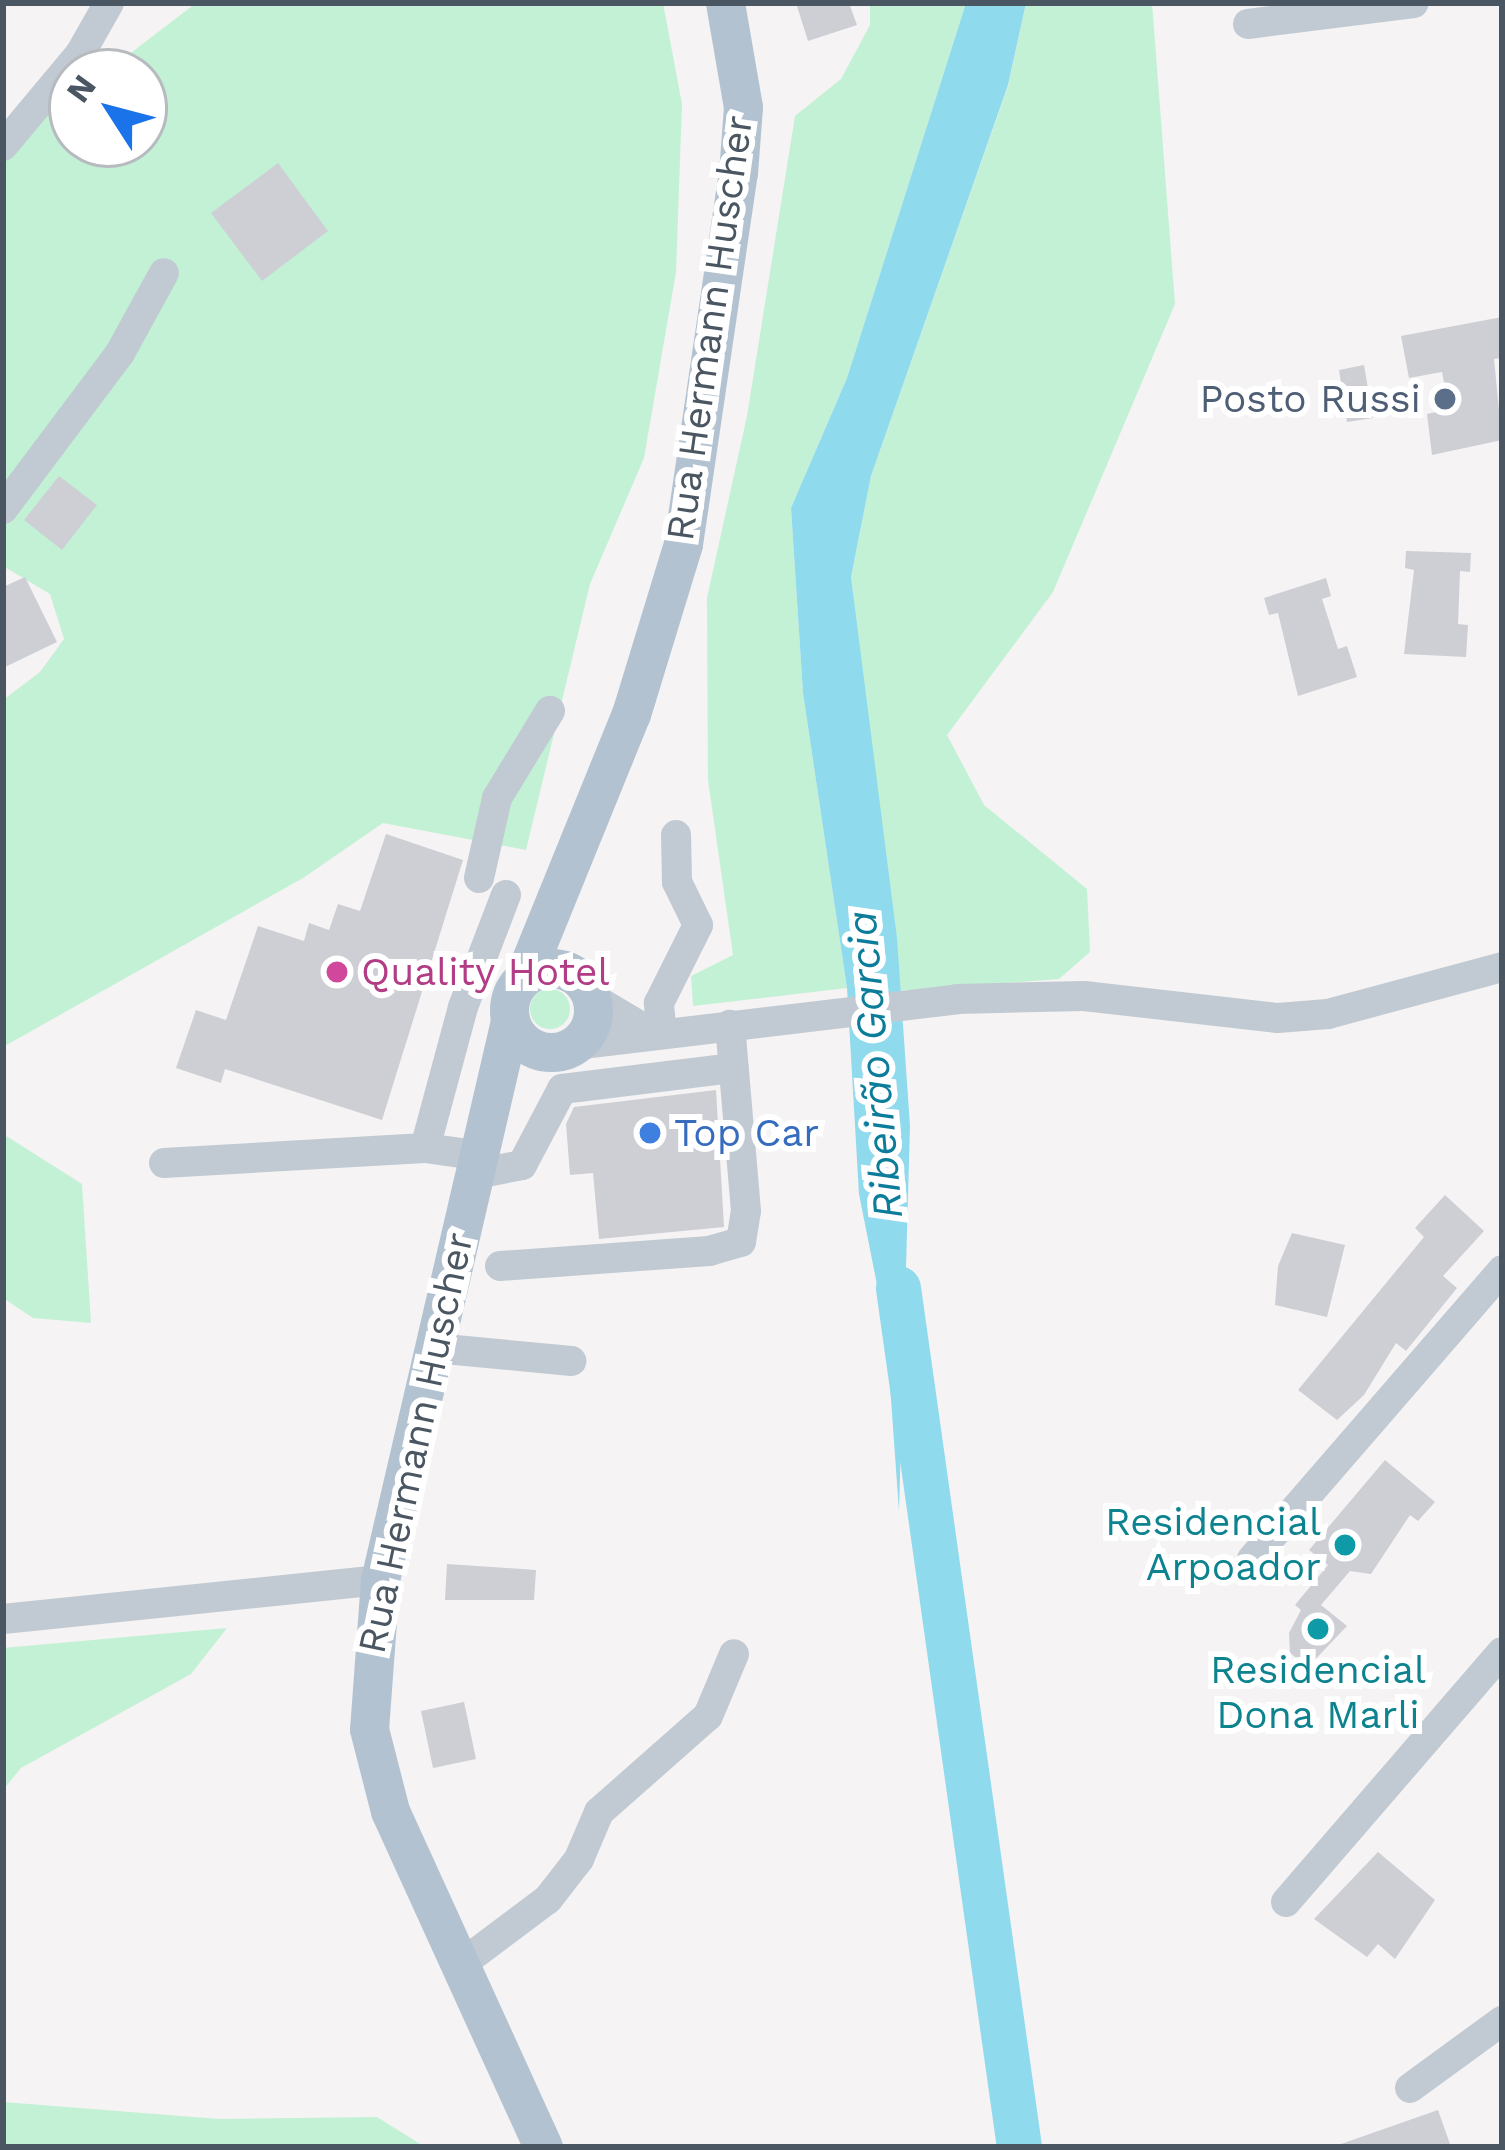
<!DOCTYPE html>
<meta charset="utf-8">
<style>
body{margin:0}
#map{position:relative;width:1505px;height:2150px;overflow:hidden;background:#f5f3f3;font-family:"Work Sans",sans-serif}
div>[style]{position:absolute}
.green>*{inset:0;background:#c3f1d5}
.round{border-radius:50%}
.water>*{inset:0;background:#90daee}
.river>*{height:45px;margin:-22.5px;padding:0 22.5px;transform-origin:22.5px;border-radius:22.5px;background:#90daee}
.building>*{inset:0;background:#cdcfd5}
.minor>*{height:30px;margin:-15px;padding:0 15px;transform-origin:15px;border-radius:15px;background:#c1cad2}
.major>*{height:39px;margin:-19.5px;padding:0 19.5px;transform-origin:19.5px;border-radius:19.5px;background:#b3c2d1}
.major>.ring{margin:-19.5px;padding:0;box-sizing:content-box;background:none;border:39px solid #b3c2d1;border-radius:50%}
.dots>*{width:33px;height:33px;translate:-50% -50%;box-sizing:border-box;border:6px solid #fff;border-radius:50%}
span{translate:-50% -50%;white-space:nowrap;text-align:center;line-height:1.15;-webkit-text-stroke:12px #fff;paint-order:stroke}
.street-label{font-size:39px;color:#4a5661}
.service-label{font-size:39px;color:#4e5e75}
.right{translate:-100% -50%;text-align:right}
.hotel-label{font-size:39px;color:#b23c85}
.left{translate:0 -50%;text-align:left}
.shop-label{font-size:39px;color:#366cbe}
.culture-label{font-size:39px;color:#0d838f}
.water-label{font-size:42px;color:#0c7c9b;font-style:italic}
.frame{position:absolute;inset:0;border:6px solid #4a5661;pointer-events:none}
.north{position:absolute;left:48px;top:48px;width:120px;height:120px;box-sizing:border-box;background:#fff;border:3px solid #b7bbc0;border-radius:50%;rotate:306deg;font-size:33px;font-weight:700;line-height:48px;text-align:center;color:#4a5661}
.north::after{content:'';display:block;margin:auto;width:42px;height:54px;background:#1a73e8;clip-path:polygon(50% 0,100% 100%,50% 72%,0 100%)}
</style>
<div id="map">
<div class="green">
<i style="clip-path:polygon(196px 3px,663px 3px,682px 104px,676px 272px,644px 458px,590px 584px,526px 850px,383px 823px,303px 878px,3px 1047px,3px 700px,40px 672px,64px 639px,50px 594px,3px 566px,3px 122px,35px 120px,72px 95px,72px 144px,144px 144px,144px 72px,106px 72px)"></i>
<i style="clip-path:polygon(870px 3px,966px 3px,847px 378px,791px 508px,803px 693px,847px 988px,693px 1006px,691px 976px,733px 955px,708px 780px,707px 598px,747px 416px,795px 116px,841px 79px,870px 25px)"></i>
<i style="clip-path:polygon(1026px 3px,1152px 3px,1175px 304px,1053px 592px,947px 735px,984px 805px,1087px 889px,1090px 952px,1059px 979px,898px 991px,851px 577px,871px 476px,1008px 86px)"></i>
<i class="round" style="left:530px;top:989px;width:40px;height:40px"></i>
<i style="clip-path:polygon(3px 1134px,82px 1184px,91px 1323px,33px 1318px,3px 1298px)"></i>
<i style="clip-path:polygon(227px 1628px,191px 1674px,21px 1768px,3px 1790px,3px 1648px)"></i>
<i style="clip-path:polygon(3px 2102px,219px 2119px,377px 2117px,425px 2147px,3px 2147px)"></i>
</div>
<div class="water">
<i style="clip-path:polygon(966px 3px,1026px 3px,1008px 85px,871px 476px,851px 577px,897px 938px,910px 1126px,899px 1511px,886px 1330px,859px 1194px,847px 988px,803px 693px,791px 508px,847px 378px)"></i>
</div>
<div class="river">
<i style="left:898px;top:1288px;width:867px;rotate:81.98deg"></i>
</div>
<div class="building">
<i style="clip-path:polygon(796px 3px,849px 3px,857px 25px,808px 41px)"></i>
<i style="clip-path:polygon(278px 163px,328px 231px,262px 281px,211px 213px)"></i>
<i style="clip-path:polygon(1502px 317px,1502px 358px,1494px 359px,1502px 440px,1432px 455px,1427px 414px,1449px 409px,1442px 372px,1409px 378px,1401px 336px)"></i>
<i style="clip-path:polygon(1364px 365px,1373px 418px,1347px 422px,1339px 370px)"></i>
<i style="clip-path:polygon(59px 476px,97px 505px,62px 550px,24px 520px)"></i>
<i style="clip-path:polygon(1406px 551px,1471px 553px,1470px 572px,1460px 571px,1458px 624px,1468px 625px,1466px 657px,1404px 654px,1414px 570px,1405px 568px)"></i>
<i style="clip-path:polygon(25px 577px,57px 642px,3px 668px,3px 587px)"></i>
<i style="clip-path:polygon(1326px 578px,1331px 596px,1322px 599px,1338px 649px,1347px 646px,1357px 677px,1298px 696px,1278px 613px,1269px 615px,1264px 598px)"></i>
<i style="clip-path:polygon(386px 834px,463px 860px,382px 1120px,225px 1069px,221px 1083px,176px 1068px,196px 1010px,226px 1020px,258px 926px,304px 941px,309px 923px,329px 930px,338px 904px,360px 911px)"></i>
<i style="clip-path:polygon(716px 1090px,724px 1227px,599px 1239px,593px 1173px,570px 1175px,566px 1124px,574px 1107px)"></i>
<i style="clip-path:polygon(1445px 1195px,1484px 1231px,1443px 1276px,1457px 1288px,1406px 1351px,1396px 1343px,1364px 1395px,1337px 1420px,1298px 1390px,1424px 1237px,1415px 1228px)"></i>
<i style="clip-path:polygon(1292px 1233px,1345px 1245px,1327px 1317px,1275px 1305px,1278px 1266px)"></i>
<i style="clip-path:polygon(1385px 1460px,1435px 1502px,1418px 1521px,1410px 1515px,1371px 1574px,1350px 1571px,1321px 1605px,1347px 1626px,1308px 1667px,1290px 1653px,1289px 1633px,1301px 1610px,1295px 1605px,1328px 1565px,1309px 1550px)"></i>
<i style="clip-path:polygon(447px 1564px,536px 1570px,534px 1600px,445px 1600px)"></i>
<i style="clip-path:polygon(464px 1702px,476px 1759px,433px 1768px,421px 1711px)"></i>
<i style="clip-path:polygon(1378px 1852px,1435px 1900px,1395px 1959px,1378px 1944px,1367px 1957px,1314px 1919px)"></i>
<i style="clip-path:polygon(1438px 2110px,1451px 2147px,1342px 2147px,1341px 2144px)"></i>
</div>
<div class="minor">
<i style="left:1248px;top:24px;width:167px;rotate:-7.2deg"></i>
<i style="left:3px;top:146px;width:120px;rotate:-50.1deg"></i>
<i style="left:80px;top:54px;width:59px;rotate:-60.4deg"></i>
<i style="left:3px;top:509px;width:195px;rotate:-53.1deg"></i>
<i style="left:120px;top:353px;width:91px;rotate:-61.2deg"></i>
<i style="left:479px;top:878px;width:82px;rotate:-77.3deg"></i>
<i style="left:497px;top:798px;width:102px;rotate:-58.7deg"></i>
<i style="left:591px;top:997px;width:74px;rotate:30.7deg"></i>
<i style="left:662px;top:1034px;width:31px;rotate:-96deg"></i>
<i style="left:659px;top:1003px;width:87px;rotate:-63.4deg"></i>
<i style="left:698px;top:925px;width:48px;rotate:-116deg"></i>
<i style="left:677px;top:882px;width:47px;rotate:-91.2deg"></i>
<i style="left:574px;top:1045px;width:386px;rotate:-6.8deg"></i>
<i style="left:957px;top:999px;width:127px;rotate:-1.4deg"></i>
<i style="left:1084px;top:996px;width:195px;rotate:6.5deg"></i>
<i style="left:1278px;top:1018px;width:50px;rotate:-4.6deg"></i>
<i style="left:1328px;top:1014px;width:180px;rotate:-15.1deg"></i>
<i style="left:425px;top:1148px;width:146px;rotate:-74.9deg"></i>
<i style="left:463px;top:1007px;width:120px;rotate:-69deg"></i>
<i style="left:164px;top:1163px;width:261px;rotate:-3.3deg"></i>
<i style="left:425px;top:1148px;width:50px;rotate:8deg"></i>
<i style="left:471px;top:1175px;width:52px;rotate:-11.1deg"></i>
<i style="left:522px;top:1165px;width:86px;rotate:-62.2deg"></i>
<i style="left:562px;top:1089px;width:173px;rotate:-7deg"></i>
<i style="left:500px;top:1266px;width:210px;rotate:-4.1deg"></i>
<i style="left:709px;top:1251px;width:33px;rotate:-16deg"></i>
<i style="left:741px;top:1242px;width:31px;rotate:-81deg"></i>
<i style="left:746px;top:1211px;width:187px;rotate:-94.9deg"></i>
<i style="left:434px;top:1348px;width:138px;rotate:5.4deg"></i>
<i style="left:1252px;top:1559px;width:382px;rotate:-49.1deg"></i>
<i style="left:3px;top:1619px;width:379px;rotate:-5.9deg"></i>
<i style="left:1286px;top:1902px;width:330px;rotate:-49.2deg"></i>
<i style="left:464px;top:1962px;width:105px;rotate:-36.9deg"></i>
<i style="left:548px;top:1899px;width:51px;rotate:-52.2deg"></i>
<i style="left:579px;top:1859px;width:51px;rotate:-66.9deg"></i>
<i style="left:599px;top:1812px;width:145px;rotate:-41.4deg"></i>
<i style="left:708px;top:1716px;width:67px;rotate:-67.2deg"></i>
<i style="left:1410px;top:2088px;width:114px;rotate:-36.1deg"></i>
</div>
<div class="major">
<i class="ring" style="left:509px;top:968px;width:45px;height:45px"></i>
<i style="left:524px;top:977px;width:284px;rotate:-67.9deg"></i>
<i style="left:631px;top:714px;width:178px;rotate:-73deg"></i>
<i style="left:683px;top:544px;width:375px;rotate:-81.6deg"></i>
<i style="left:738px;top:173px;width:66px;rotate:-85.7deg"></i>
<i style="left:743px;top:107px;width:106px;rotate:-99.8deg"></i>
<i style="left:510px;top:1021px;width:574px;rotate:103.09deg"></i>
<i style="left:380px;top:1580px;width:149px;rotate:94.2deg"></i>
<i style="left:369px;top:1729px;width:85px;rotate:75.6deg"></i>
<i style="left:390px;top:1811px;width:369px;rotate:65.5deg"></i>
</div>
<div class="dots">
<i style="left:1445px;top:399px;background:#5c6f8a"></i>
<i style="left:337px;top:972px;background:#d1479c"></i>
<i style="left:650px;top:1133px;background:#3f7fe0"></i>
<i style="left:1345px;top:1545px;background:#0f9aa8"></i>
<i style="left:1318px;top:1629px;background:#0f9aa8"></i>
</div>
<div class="street-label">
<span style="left:710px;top:328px;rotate:-82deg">Rua Hermann Huscher</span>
<span style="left:416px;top:1443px;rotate:-78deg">Rua Hermann Huscher</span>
</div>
<div class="service-label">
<span class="right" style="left:1421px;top:399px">Posto Russi</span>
</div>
<div class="hotel-label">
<span class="left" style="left:361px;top:972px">Quality Hotel</span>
</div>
<div class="shop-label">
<span class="left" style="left:674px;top:1133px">Top Car</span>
</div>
<div class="culture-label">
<span class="right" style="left:1321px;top:1545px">Residencial<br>Arpoador</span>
<span style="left:1318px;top:1693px">Residencial<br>Dona Marli</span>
</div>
<div class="water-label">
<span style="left:875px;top:1065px;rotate:-95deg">Ribeirão Garcia</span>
</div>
<div class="frame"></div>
<div class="north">N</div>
</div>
